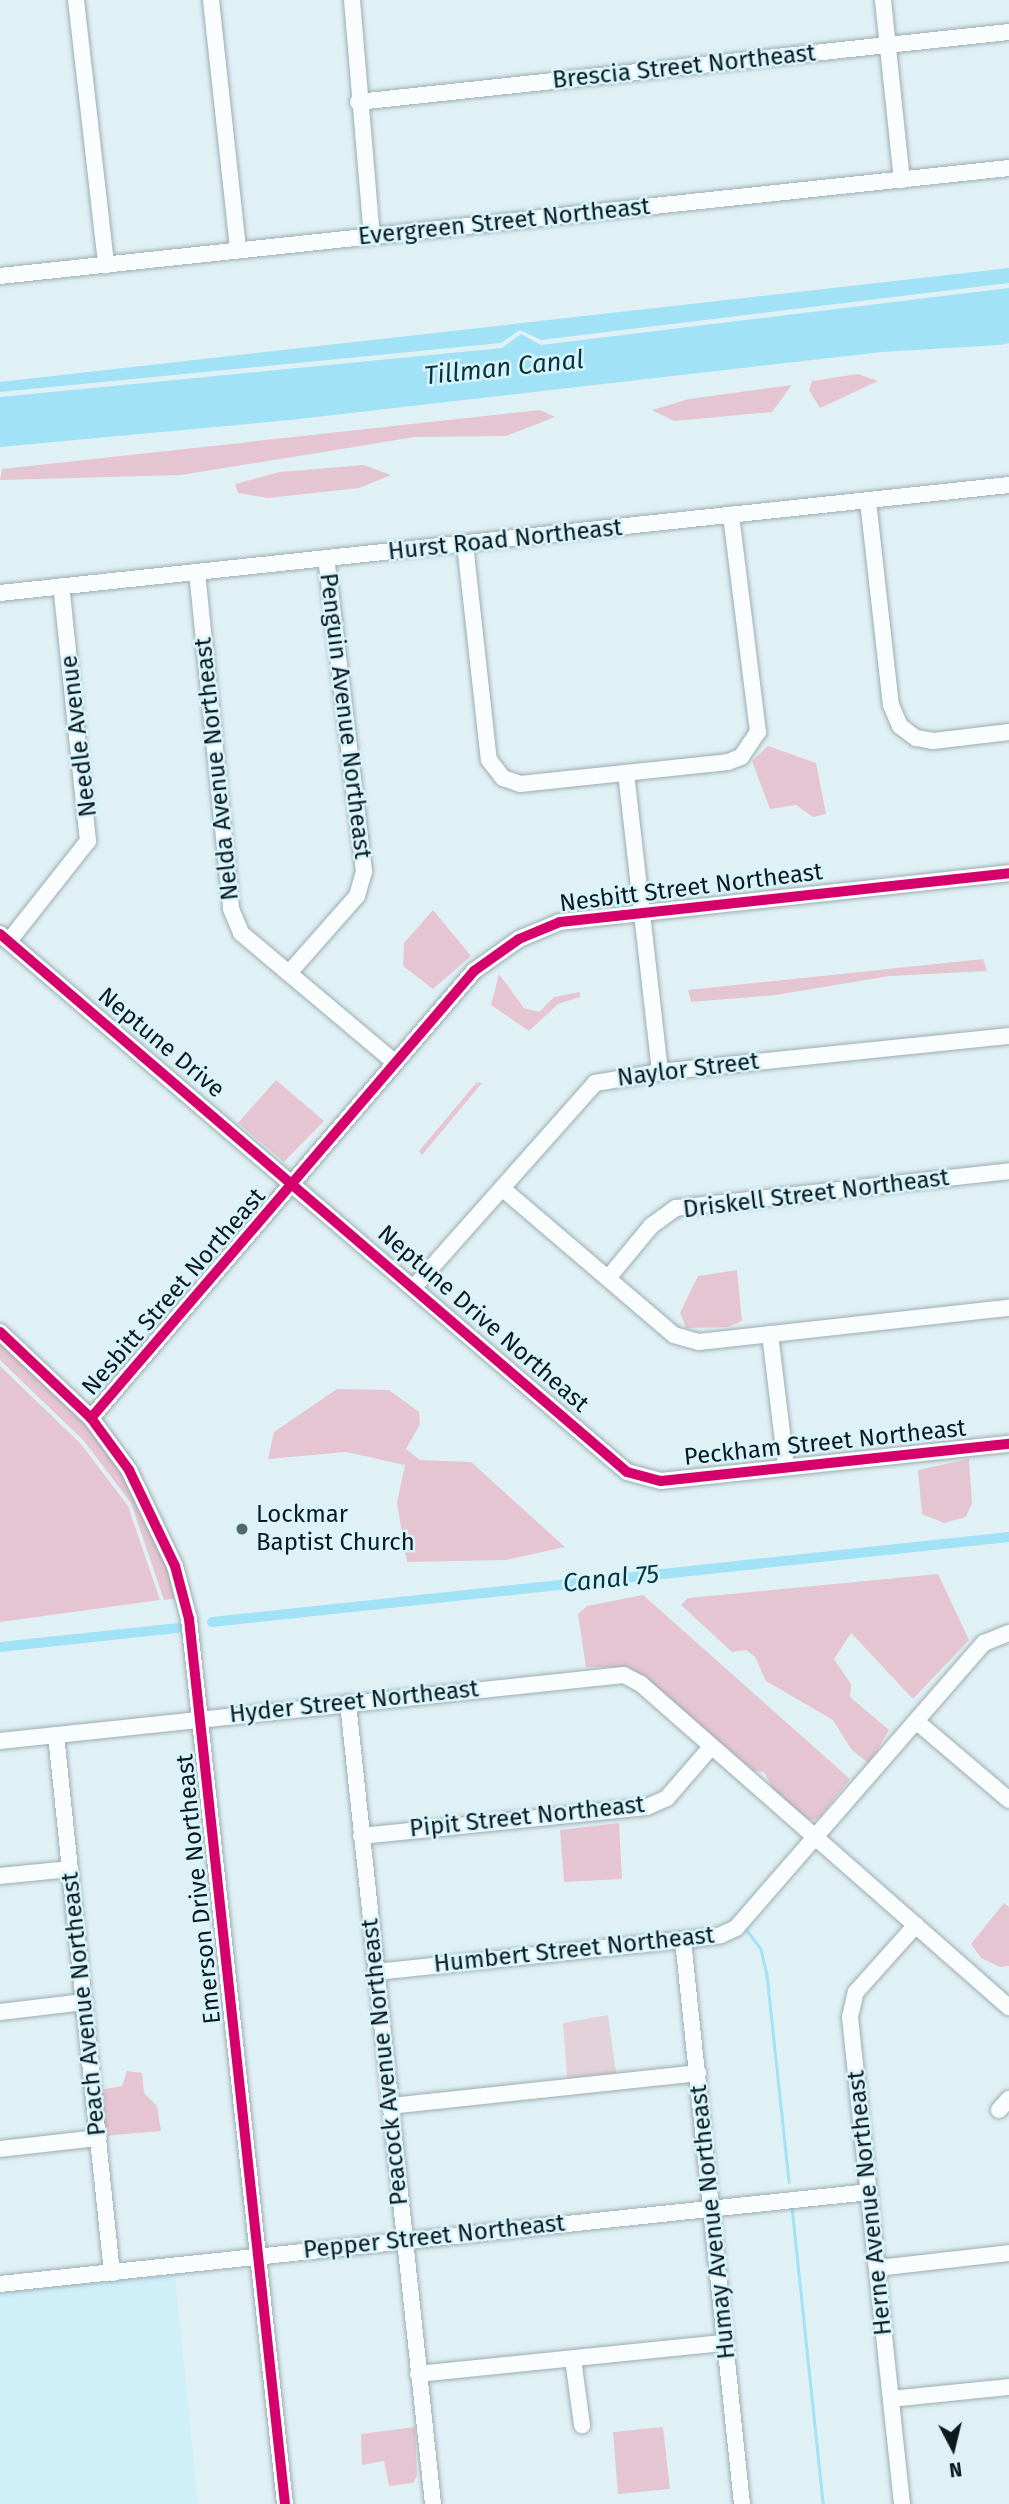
<!DOCTYPE html>
<style>
body{margin:0}
#map{position:relative;width:1009px;height:2504px;overflow:hidden;background:#e0f1f6;font-family:"Fira Sans",sans-serif}
div>[style]{position:absolute}
.built>*{inset:0;background:#cfeff9}
.green>*{inset:0;background:#e4d2da}
.forest>*{inset:0;background:#e6c5d2}
.water>*{inset:0;background:#a2e2f6}
.stream>*{height:2.5px;margin:-1.25px;padding:0 1.25px;transform-origin:1.25px;border-radius:1.25px;background:#a2e2f6}
.canal>*{height:10px;margin:-5px;padding:0 5px;transform-origin:5px;border-radius:5px;background:#a2e2f6}
.roads{filter:drop-shadow(0 0 2px #9dacb0) drop-shadow(0 0 2px #9dacb0)}
.minor>*{height:16px;margin:-8px;padding:0 8px;transform-origin:8px;border-radius:8px;background:#fafdfe}
.cycleway>*{height:10px;margin:-5px;padding:0 5px;transform-origin:5px;border-radius:5px;background:#d6006c}
.dots>*{width:19px;height:19px;translate:-50% -50%;box-sizing:border-box;border:4px solid #d8f5fe;border-radius:50%}
span{translate:-50% -50%;white-space:nowrap;text-align:center;line-height:1.15;-webkit-text-stroke:5px #d8f5fe;paint-order:stroke}
.street-label{font-size:24px;color:#0c191d}
.poi-label{font-size:24px;color:#0c191d}
.left{translate:0 -50%;text-align:left}
.water-label{font-size:26px;color:#09333e;font-style:italic}
.north{position:absolute;left:918px;top:2413px;width:70px;height:70px;-webkit-text-stroke:5px #d8f5fe;paint-order:stroke;rotate:173deg;font-size:19px;font-weight:700;line-height:28px;text-align:center;color:#0c191d}
.north::after{content:'';display:block;margin:auto;width:24px;height:32px;background:#0c191d;clip-path:polygon(50% 0,100% 100%,50% 72%,0 100%)}
</style>
<div id="map">
<div class="built">
<i style="clip-path:polygon(174px 2267px,198px 2504px,0 2504px,0 2284px)"></i>
</div>
<div class="green">
<i style="clip-path:polygon(608px 2015px,616px 2073px,567px 2078px,563px 2023px)"></i>
</div>
<div class="forest">
<i style="clip-path:polygon(858px 374px,878px 381px,820px 408px,809px 390px,812px 381px)"></i>
<i style="clip-path:polygon(792px 385px,772px 412px,674px 421px,652px 410px,689px 399px)"></i>
<i style="clip-path:polygon(540px 410px,555px 417px,506px 436px,415px 437px,181px 475px,0 480px,2px 469px)"></i>
<i style="clip-path:polygon(364px 465px,391px 475px,359px 488px,268px 498px,238px 493px,235px 484px,280px 472px)"></i>
<i style="clip-path:polygon(768px 746px,816px 763px,826px 814px,813px 817px,796px 805px,770px 809px,752px 761px)"></i>
<i style="clip-path:polygon(433px 910px,471px 956px,433px 989px,403px 966px,404px 943px)"></i>
<i style="clip-path:polygon(983px 959px,987px 971px,890px 976px,776px 995px,691px 1002px,688px 990px)"></i>
<i style="clip-path:polygon(499px 974px,524px 1008px,539px 1012px,554px 997px,580px 992px,580px 997px,558px 1004px,529px 1031px,491px 1005px)"></i>
<i style="clip-path:polygon(276px 1080px,324px 1121px,284px 1162px,238px 1123px)"></i>
<i style="clip-path:polygon(477px 1082px,482px 1083px,422px 1155px,419px 1151px)"></i>
<i style="clip-path:polygon(737px 1270px,742px 1321px,728px 1327px,686px 1328px,680px 1313px,698px 1276px)"></i>
<i style="clip-path:polygon(0 1339px,88px 1422px,125px 1473px,149px 1516px,179px 1598px,164px 1600px,131px 1503px,84px 1441px,0 1360px)"></i>
<i style="clip-path:polygon(0 1366px,81px 1444px,128px 1506px,160px 1600px,0 1622px)"></i>
<i style="clip-path:polygon(337px 1389px,389px 1390px,419px 1412px,420px 1424px,406px 1449px,420px 1460px,471px 1462px,565px 1547px,506px 1560px,407px 1562px,397px 1503px,405px 1465px,346px 1452px,268px 1459px,274px 1432px)"></i>
<i style="clip-path:polygon(969px 1459px,972px 1503px,966px 1517px,944px 1523px,922px 1514px,918px 1470px)"></i>
<i style="clip-path:polygon(938px 1574px,969px 1640px,913px 1699px,851px 1633px,834px 1659px,851px 1684px,850px 1697px,889px 1730px,869px 1764px,851px 1749px,833px 1720px,766px 1681px,755px 1657px,746px 1650px,732px 1652px,681px 1605px,688px 1598px)"></i>
<i style="clip-path:polygon(643px 1595px,850px 1779px,818px 1819px,810px 1820px,777px 1796px,764px 1772px,754px 1771px,650px 1684px,616px 1667px,586px 1667px,578px 1614px,587px 1606px)"></i>
<i style="clip-path:polygon(619px 1823px,622px 1879px,564px 1882px,560px 1830px)"></i>
<i style="clip-path:polygon(1004px 1903px,1009px 1907px,1009px 1966px,1000px 1967px,981px 1958px,971px 1944px)"></i>
<i style="clip-path:polygon(127px 2071px,142px 2073px,144px 2093px,157px 2106px,161px 2131px,104px 2136px,100px 2090px,122px 2086px)"></i>
<i style="clip-path:polygon(415px 2427px,417px 2476px,413px 2483px,389px 2486px,384px 2461px,362px 2465px,361px 2434px)"></i>
<i style="clip-path:polygon(663px 2427px,670px 2489px,618px 2494px,613px 2432px)"></i>
</div>
<div class="water">
<i style="clip-path:polygon(1009px 268px,1009px 283px,541px 340px,520px 330px,501px 343px,0 392px,0 382px)"></i>
<i style="clip-path:polygon(1009px 288px,1009px 343px,1000px 345px,882px 352px,290px 420px,0 447px,0 397px,502px 348px,521px 334px,541px 345px)"></i>
</div>
<div class="stream">
<i style="left:746px;top:1929px;width:25px;rotate:53deg"></i>
<i style="left:761px;top:1949px;width:27px;rotate:77deg"></i>
<i style="left:767px;top:1975px;width:208px;rotate:83.9deg"></i>
<i style="left:792px;top:2207px;width:299px;rotate:84deg"></i>
</div>
<div class="canal">
<i style="left:212px;top:1622px;width:802px;rotate:-6.09deg"></i>
<i style="left:0;top:1647px;width:180px;rotate:-6.1deg"></i>
</div>
<div class="roads">
<div class="minor">
<i style="left:76px;top:0;width:267px;rotate:83.5deg"></i>
<i style="left:211px;top:0;width:250px;rotate:83.8deg"></i>
<i style="left:352px;top:0;width:237px;rotate:85.2deg"></i>
<i style="left:883px;top:0;width:181px;rotate:84deg"></i>
<i style="left:358px;top:102px;width:655px;rotate:-6.14deg"></i>
<i style="left:0;top:276px;width:1015px;rotate:-6.11deg"></i>
<i style="left:868px;top:501px;width:205px;rotate:83.6deg"></i>
<i style="left:891px;top:705px;width:23px;rotate:67deg"></i>
<i style="left:900px;top:726px;width:20px;rotate:37deg"></i>
<i style="left:916px;top:738px;width:17px;rotate:10deg"></i>
<i style="left:933px;top:741px;width:77px;rotate:-6.8deg"></i>
<i style="left:465px;top:544px;width:217px;rotate:83.7deg"></i>
<i style="left:489px;top:760px;width:23px;rotate:52deg"></i>
<i style="left:503px;top:778px;width:18px;rotate:19deg"></i>
<i style="left:520px;top:784px;width:209px;rotate:-6deg"></i>
<i style="left:728px;top:762px;width:14px;rotate:-21deg"></i>
<i style="left:741px;top:757px;width:30px;rotate:-56deg"></i>
<i style="left:758px;top:732px;width:219px;rotate:-97.1deg"></i>
<i style="left:197px;top:572px;width:339px;rotate:84.2deg"></i>
<i style="left:231px;top:909px;width:26px;rotate:67deg"></i>
<i style="left:241px;top:933px;width:200px;rotate:40.1deg"></i>
<i style="left:0;top:593px;width:1015px;rotate:-6.11deg"></i>
<i style="left:626px;top:773px;width:301px;rotate:83.5deg"></i>
<i style="left:0;top:934px;width:826px;rotate:40.63deg"></i>
<i style="left:627px;top:1472px;width:35px;rotate:15deg"></i>
<i style="left:661px;top:1481px;width:350px;rotate:-6.1deg"></i>
<i style="left:9px;top:941px;width:127px;rotate:-51.7deg"></i>
<i style="left:88px;top:841px;width:256px;rotate:-96deg"></i>
<i style="left:289px;top:973px;width:103px;rotate:-48.6deg"></i>
<i style="left:357px;top:896px;width:26px;rotate:-74deg"></i>
<i style="left:364px;top:871px;width:314px;rotate:-96.9deg"></i>
<i style="left:503px;top:1189px;width:225px;rotate:40.5deg"></i>
<i style="left:674px;top:1335px;width:26px;rotate:16deg"></i>
<i style="left:699px;top:1342px;width:312px;rotate:-6.3deg"></i>
<i style="left:609px;top:1277px;width:66px;rotate:-50.5deg"></i>
<i style="left:651px;top:1226px;width:31px;rotate:-36deg"></i>
<i style="left:676px;top:1208px;width:335px;rotate:-6.3deg"></i>
<i style="left:415px;top:1286px;width:271px;rotate:-48.4deg"></i>
<i style="left:595px;top:1083px;width:66px;rotate:-9.6deg"></i>
<i style="left:660px;top:1072px;width:351px;rotate:-5.9deg"></i>
<i style="left:0;top:1332px;width:125px;rotate:43.4deg"></i>
<i style="left:91px;top:1418px;width:64px;rotate:53.8deg"></i>
<i style="left:129px;top:1470px;width:106px;rotate:64.4deg"></i>
<i style="left:175px;top:1566px;width:55px;rotate:75.2deg"></i>
<i style="left:189px;top:1619px;width:890px;rotate:83.81deg"></i>
<i style="left:770px;top:1334px;width:134px;rotate:83.1deg"></i>
<i style="left:91px;top:1418px;width:589px;rotate:-49.41deg"></i>
<i style="left:474px;top:971px;width:55px;rotate:-35.4deg"></i>
<i style="left:519px;top:939px;width:44px;rotate:-22.5deg"></i>
<i style="left:560px;top:922px;width:452px;rotate:-6.2deg"></i>
<i style="left:348px;top:1703px;width:805px;rotate:83.94deg"></i>
<i style="left:916px;top:1721px;width:122px;rotate:40.3deg"></i>
<i style="left:56px;top:1735px;width:541px;rotate:84.06deg"></i>
<i style="left:0;top:1741px;width:627px;rotate:-6.04deg"></i>
<i style="left:624px;top:1675px;width:19px;rotate:28deg"></i>
<i style="left:641px;top:1684px;width:490px;rotate:41.3deg"></i>
<i style="left:361px;top:1836px;width:287px;rotate:-5.8deg"></i>
<i style="left:647px;top:1807px;width:22px;rotate:-24deg"></i>
<i style="left:667px;top:1798px;width:67px;rotate:-49.2deg"></i>
<i style="left:0;top:1876px;width:70px;rotate:-5.7deg"></i>
<i style="left:683px;top:1940px;width:567px;rotate:84.03deg"></i>
<i style="left:376px;top:1972px;width:309px;rotate:-6deg"></i>
<i style="left:683px;top:1940px;width:38px;rotate:-7deg"></i>
<i style="left:721px;top:1935px;width:17px;rotate:-25deg"></i>
<i style="left:736px;top:1928px;width:378px;rotate:-49deg"></i>
<i style="left:984px;top:1643px;width:27px;rotate:-22deg"></i>
<i style="left:0;top:2012px;width:85px;rotate:-6.8deg"></i>
<i style="left:390px;top:2106px;width:310px;rotate:-6.1deg"></i>
<i style="left:999px;top:2110px;width:15px;rotate:-48deg"></i>
<i style="left:0;top:2149px;width:99px;rotate:-6.4deg"></i>
<i style="left:878px;top:2268px;width:132px;rotate:-6.5deg"></i>
<i style="left:0;top:2284px;width:874px;rotate:-6.04deg"></i>
<i style="left:573px;top:2359px;width:67px;rotate:82.2deg"></i>
<i style="left:418px;top:2374px;width:308px;rotate:-5.8deg"></i>
<i style="left:891px;top:2399px;width:119px;rotate:-5.8deg"></i>
<i style="left:902px;top:2504px;width:490px;rotate:-96.1deg"></i>
<i style="left:850px;top:2017px;width:26px;rotate:-77deg"></i>
<i style="left:856px;top:1992px;width:90px;rotate:-48.2deg"></i>
</div>
</div>
<div class="cycleway">
<i style="left:0;top:934px;width:826px;rotate:40.63deg"></i>
<i style="left:627px;top:1472px;width:35px;rotate:15deg"></i>
<i style="left:661px;top:1481px;width:350px;rotate:-6.1deg"></i>
<i style="left:0;top:1332px;width:125px;rotate:43.4deg"></i>
<i style="left:91px;top:1418px;width:64px;rotate:53.8deg"></i>
<i style="left:129px;top:1470px;width:106px;rotate:64.4deg"></i>
<i style="left:175px;top:1566px;width:55px;rotate:75.2deg"></i>
<i style="left:189px;top:1619px;width:890px;rotate:83.81deg"></i>
<i style="left:91px;top:1418px;width:589px;rotate:-49.41deg"></i>
<i style="left:474px;top:971px;width:55px;rotate:-35.4deg"></i>
<i style="left:519px;top:939px;width:44px;rotate:-22.5deg"></i>
<i style="left:560px;top:922px;width:452px;rotate:-6.2deg"></i>
</div>
<div class="dots">
<i style="left:242px;top:1529px;background:#566569"></i>
</div>
<div class="street-label">
<span style="left:684px;top:67px;rotate:-6deg">Brescia Street Northeast</span>
<span style="left:504px;top:222px;rotate:-6deg">Evergreen Street Northeast</span>
<span style="left:505px;top:540px;rotate:-6deg">Hurst Road Northeast</span>
<span style="left:345px;top:716px;rotate:83deg">Penguin Avenue Northeast</span>
<span style="left:79px;top:736px;rotate:-97deg">Needle Avenue</span>
<span style="left:217px;top:769px;rotate:-96deg">Nelda Avenue Northeast</span>
<span style="left:691px;top:888px;rotate:-7deg">Nesbitt Street Northeast</span>
<span style="left:161px;top:1043px;rotate:40deg">Neptune Drive</span>
<span style="left:688px;top:1070px;rotate:-7deg">Naylor Street</span>
<span style="left:816px;top:1194px;rotate:-7deg">Driskell Street Northeast</span>
<span style="left:174px;top:1292px;rotate:-49deg">Nesbitt Street Northeast</span>
<span style="left:483px;top:1319px;rotate:41deg">Neptune Drive Northeast</span>
<span style="left:825px;top:1443px;rotate:-6deg">Peckham Street Northeast</span>
<span style="left:354px;top:1702px;rotate:-6deg">Hyder Street Northeast</span>
<span style="left:527px;top:1817px;rotate:-6deg">Pipit Street Northeast</span>
<span style="left:199px;top:1889px;rotate:-96deg">Emerson Drive Northeast</span>
<span style="left:574px;top:1950px;rotate:-6deg">Humbert Street Northeast</span>
<span style="left:84px;top:2004px;rotate:-96deg">Peach Avenue Northeast</span>
<span style="left:385px;top:2062px;rotate:-96deg">Peacock Avenue Northeast</span>
<span style="left:870px;top:2203px;rotate:-96deg">Herne Avenue Northeast</span>
<span style="left:713px;top:2222px;rotate:-96deg">Humay Avenue Northeast</span>
<span style="left:434px;top:2237px;rotate:-6deg">Pepper Street Northeast</span>
</div>
<div class="poi-label">
<span class="left" style="left:256px;top:1529px">Lockmar<br>Baptist Church</span>
</div>
<div class="water-label">
<span style="left:504px;top:368px;rotate:-6deg">Tillman Canal</span>
<span style="left:611px;top:1579px;rotate:-6deg">Canal 75</span>
</div>
<div class="north">N</div>
</div>
